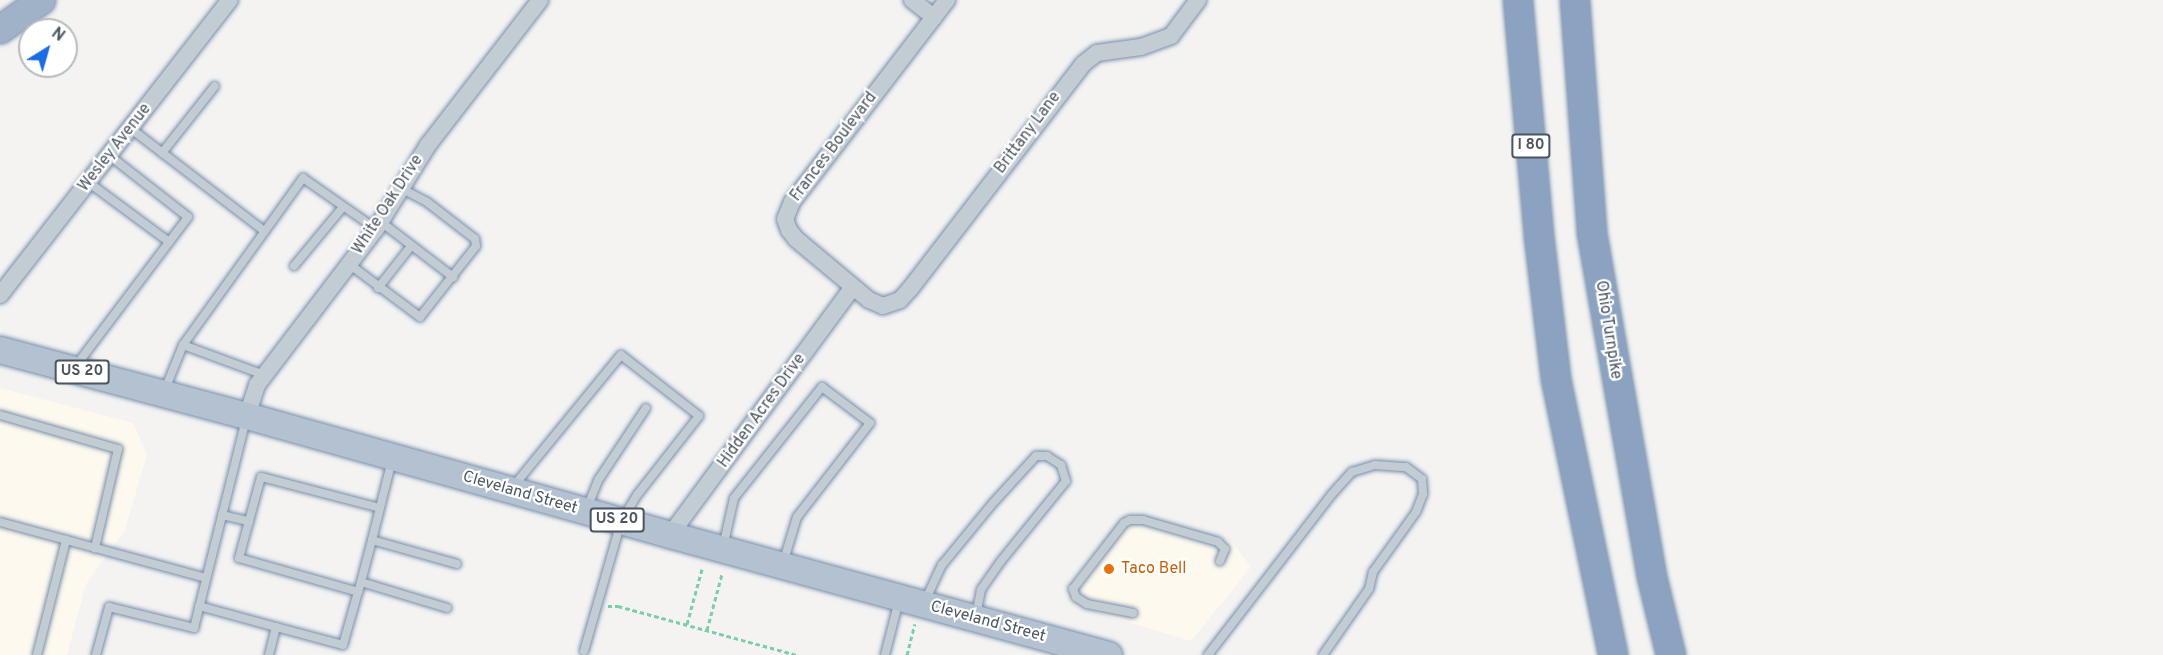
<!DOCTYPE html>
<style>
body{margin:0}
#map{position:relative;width:2163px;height:655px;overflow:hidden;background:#f4f3f2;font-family:Overpass,sans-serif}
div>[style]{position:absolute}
.commercial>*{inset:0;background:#fdf9ee}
.path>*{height:3px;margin-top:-1.5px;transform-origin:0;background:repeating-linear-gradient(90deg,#7acfa8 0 4.5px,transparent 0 7.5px)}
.roads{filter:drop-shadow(0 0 2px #768eac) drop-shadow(0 0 2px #768eac)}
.service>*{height:8px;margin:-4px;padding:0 4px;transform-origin:4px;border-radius:4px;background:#c4ccd3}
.minor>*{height:16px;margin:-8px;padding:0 8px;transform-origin:8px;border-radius:8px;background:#c4ccd3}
.primary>*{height:26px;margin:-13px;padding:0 13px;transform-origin:13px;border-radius:13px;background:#b3c1d0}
.trunk>*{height:27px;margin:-13.5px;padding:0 13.5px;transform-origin:13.5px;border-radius:13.5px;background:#9fb2c8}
.motorway>*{height:28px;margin:-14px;padding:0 14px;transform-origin:14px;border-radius:14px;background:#8ba3c0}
.dots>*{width:16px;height:16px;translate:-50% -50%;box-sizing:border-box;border:3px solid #fff;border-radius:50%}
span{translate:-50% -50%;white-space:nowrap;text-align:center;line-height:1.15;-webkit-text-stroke:4.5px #fff;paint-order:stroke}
.shield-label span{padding:2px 4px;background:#fff;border:2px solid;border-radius:4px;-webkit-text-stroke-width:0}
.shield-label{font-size:15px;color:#4a5560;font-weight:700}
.street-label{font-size:16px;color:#4a5560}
.food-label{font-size:16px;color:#c56008}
.left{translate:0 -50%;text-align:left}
.north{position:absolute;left:18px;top:18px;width:60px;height:60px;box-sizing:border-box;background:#fff;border:2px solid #b7bbbf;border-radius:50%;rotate:37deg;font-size:16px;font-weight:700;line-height:24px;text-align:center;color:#4a5560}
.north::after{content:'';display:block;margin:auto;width:21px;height:27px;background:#1c6ce5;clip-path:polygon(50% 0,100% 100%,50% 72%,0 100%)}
</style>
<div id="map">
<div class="commercial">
<i style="clip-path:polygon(0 388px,133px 423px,147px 454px,125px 530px,86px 584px,67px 655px,0 655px)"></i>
<i style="clip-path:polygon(1135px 514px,1232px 542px,1251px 567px,1191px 641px,1090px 611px,1072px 604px,1066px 595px,1069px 584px,1126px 515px)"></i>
</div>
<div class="path">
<i style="left:608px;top:606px;width:10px"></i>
<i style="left:618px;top:606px;width:186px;rotate:15.3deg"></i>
<i style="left:687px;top:624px;width:57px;rotate:-74.7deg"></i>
<i style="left:707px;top:630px;width:58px;rotate:-75deg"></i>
<i style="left:907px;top:655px;width:32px;rotate:-76deg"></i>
</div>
<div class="roads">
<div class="service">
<i style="left:130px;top:128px;width:169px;rotate:37.5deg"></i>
<i style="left:162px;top:153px;width:85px;rotate:-51.7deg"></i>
<i style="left:88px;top:182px;width:101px;rotate:36.5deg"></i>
<i style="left:381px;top:222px;width:91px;rotate:37.4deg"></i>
<i style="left:349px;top:264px;width:89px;rotate:36.7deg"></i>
<i style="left:420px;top:317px;width:90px;rotate:-51.7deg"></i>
<i style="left:476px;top:246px;width:7px;rotate:-98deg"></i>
<i style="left:475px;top:239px;width:61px;rotate:-142.4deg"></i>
<i style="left:427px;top:202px;width:30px;rotate:-152deg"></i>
<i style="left:294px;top:266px;width:77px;rotate:-50.3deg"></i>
<i style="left:378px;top:288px;width:53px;rotate:-51.8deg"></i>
<i style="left:183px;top:345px;width:206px;rotate:-54.3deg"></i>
<i style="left:303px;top:178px;width:89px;rotate:34.9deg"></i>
<i style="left:75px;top:367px;width:188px;rotate:-53deg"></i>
<i style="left:188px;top:217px;width:100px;rotate:-141.9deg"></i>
<i style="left:164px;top:392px;width:51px;rotate:-68deg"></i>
<i style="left:183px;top:345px;width:86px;rotate:20.3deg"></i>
<i style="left:0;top:415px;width:123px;rotate:16.1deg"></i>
<i style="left:118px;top:449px;width:102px;rotate:103.1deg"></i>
<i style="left:512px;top:488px;width:172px;rotate:-50.7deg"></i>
<i style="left:621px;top:355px;width:99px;rotate:38deg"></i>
<i style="left:699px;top:416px;width:100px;rotate:128.1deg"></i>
<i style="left:637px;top:495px;width:31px;rotate:121deg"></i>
<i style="left:621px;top:522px;width:134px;rotate:106deg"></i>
<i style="left:380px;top:508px;width:123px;rotate:-165.4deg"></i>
<i style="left:261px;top:477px;width:84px;rotate:105.2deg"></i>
<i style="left:239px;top:558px;width:124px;rotate:15.9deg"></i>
<i style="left:358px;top:592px;width:10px;rotate:-73deg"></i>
<i style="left:361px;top:582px;width:43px;rotate:-75.3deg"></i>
<i style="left:372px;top:540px;width:82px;rotate:-76deg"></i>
<i style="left:587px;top:508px;width:31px;rotate:-68deg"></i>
<i style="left:599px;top:479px;width:85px;rotate:-56.5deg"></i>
<i style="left:222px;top:515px;width:28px;rotate:13deg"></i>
<i style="left:0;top:522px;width:213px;rotate:15.2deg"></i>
<i style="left:372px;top:540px;width:88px;rotate:15.8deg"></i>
<i style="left:723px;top:547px;width:50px;rotate:-77.3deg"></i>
<i style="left:734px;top:498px;width:142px;rotate:-51.6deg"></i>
<i style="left:822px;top:387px;width:60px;rotate:36.9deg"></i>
<i style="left:870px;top:423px;width:119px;rotate:127.8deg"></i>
<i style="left:797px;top:517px;width:48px;rotate:106.9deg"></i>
<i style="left:361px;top:582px;width:90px;rotate:16.8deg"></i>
<i style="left:925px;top:601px;width:40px;rotate:-65deg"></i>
<i style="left:942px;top:565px;width:80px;rotate:-50.6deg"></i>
<i style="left:993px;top:503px;width:64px;rotate:-47.5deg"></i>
<i style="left:1036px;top:456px;width:11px"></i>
<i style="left:1047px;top:456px;width:17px;rotate:33deg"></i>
<i style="left:1061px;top:465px;width:17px;rotate:73deg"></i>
<i style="left:1066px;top:481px;width:103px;rotate:129.1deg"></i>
<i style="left:1001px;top:561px;width:35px;rotate:125deg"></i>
<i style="left:981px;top:590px;width:25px;rotate:101deg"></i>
<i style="left:199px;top:606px;width:80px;rotate:15.3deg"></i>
<i style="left:276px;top:627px;width:29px;rotate:104deg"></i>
<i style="left:1133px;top:613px;width:47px;rotate:-168.9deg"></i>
<i style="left:1087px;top:604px;width:13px;rotate:-148deg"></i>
<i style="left:1076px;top:597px;width:9px;rotate:-111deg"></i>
<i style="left:1073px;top:589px;width:83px;rotate:-52.3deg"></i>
<i style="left:1124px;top:523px;width:7px;rotate:-27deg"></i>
<i style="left:1130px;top:520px;width:13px"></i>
<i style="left:1143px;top:520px;width:78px;rotate:16.3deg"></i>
<i style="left:1218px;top:542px;width:10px;rotate:45deg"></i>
<i style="left:1225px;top:549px;width:13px;rotate:113deg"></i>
<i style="left:276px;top:627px;width:69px;rotate:15deg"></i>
<i style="left:343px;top:645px;width:55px;rotate:-74.2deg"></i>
<i style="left:37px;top:655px;width:119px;rotate:-75.8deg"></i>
<i style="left:96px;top:655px;width:50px;rotate:-74.8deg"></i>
<i style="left:109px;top:607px;width:88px;rotate:13.9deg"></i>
<i style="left:194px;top:628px;width:215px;rotate:-76deg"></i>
<i style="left:885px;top:655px;width:57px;rotate:-75.7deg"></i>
<i style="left:1208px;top:655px;width:203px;rotate:-52.4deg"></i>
<i style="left:1332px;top:494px;width:30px;rotate:-48deg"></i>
<i style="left:1352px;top:472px;width:24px;rotate:-17deg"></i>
<i style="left:1375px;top:465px;width:31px;rotate:4deg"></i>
<i style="left:1406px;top:467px;width:20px;rotate:37deg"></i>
<i style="left:1422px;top:479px;width:15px;rotate:86deg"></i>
<i style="left:1423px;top:494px;width:19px;rotate:111deg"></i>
<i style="left:1416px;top:512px;width:74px;rotate:125.6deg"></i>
<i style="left:1373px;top:572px;width:17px;rotate:103deg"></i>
<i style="left:1369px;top:589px;width:80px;rotate:124.9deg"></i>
</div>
<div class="minor">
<i style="left:912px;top:0;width:28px;rotate:38deg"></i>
<i style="left:947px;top:0;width:255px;rotate:127.5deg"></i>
<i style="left:792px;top:202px;width:18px;rotate:112deg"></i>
<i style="left:785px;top:219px;width:12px;rotate:70deg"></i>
<i style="left:789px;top:230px;width:11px;rotate:52deg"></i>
<i style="left:796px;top:239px;width:95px;rotate:39.9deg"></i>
<i style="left:869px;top:300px;width:15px;rotate:23deg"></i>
<i style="left:883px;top:306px;width:18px;rotate:-19deg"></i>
<i style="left:900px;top:300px;width:15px;rotate:-48deg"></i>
<i style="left:910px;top:289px;width:284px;rotate:-52.4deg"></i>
<i style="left:1083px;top:64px;width:18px;rotate:-38deg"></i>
<i style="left:1097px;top:53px;width:44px;rotate:-7.8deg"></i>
<i style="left:1141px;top:47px;width:32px;rotate:-20deg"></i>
<i style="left:1171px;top:36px;width:45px;rotate:-53.1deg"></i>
<i style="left:0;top:295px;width:374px;rotate:-52.1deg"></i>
<i style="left:247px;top:416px;width:33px;rotate:-72deg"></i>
<i style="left:257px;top:385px;width:196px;rotate:-52.7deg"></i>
<i style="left:376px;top:229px;width:99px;rotate:-58.2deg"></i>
<i style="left:428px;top:145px;width:183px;rotate:-52.3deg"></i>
<i style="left:670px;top:535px;width:308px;rotate:-53.6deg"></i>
</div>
<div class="primary">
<i style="left:0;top:350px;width:256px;rotate:15deg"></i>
<i style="left:247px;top:416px;width:439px;rotate:15.7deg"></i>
<i style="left:670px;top:535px;width:455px;rotate:15.3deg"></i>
</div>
<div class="trunk">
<i style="left:0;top:29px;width:50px;rotate:-35.3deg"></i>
</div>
<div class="motorway">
<i style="left:1518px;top:0;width:237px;rotate:84.9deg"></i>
<i style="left:1539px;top:236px;width:144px;rotate:83.2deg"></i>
<i style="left:1556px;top:379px;width:282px;rotate:78.3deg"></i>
<i style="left:1575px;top:0;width:234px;rotate:85.8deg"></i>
<i style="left:1592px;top:233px;width:349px;rotate:80.1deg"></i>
<i style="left:1652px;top:577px;width:80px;rotate:76.3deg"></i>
</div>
</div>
<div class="dots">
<i style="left:1109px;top:569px;background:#e8710a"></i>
</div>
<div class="shield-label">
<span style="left:1531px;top:146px">I 80</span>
<span style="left:82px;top:372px">US 20</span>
<span style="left:617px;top:520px">US 20</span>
</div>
<div class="street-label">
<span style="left:1028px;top:133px;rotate:-53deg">Brittany Lane</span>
<span style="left:834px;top:147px;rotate:-53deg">Frances Boulevard</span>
<span style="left:115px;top:148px;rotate:-52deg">Wesley Avenue</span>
<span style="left:388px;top:205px;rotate:-57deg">White Oak Drive</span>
<span style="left:1608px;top:330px;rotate:81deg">Ohio Turnpike</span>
<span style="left:762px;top:411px;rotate:-54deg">Hidden Acres Drive</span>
<span style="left:520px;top:493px;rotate:16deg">Cleveland Street</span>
<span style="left:988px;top:622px;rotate:15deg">Cleveland Street</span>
</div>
<div class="food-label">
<span class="left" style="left:1121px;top:569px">Taco Bell</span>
</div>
<div class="north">N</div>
</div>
